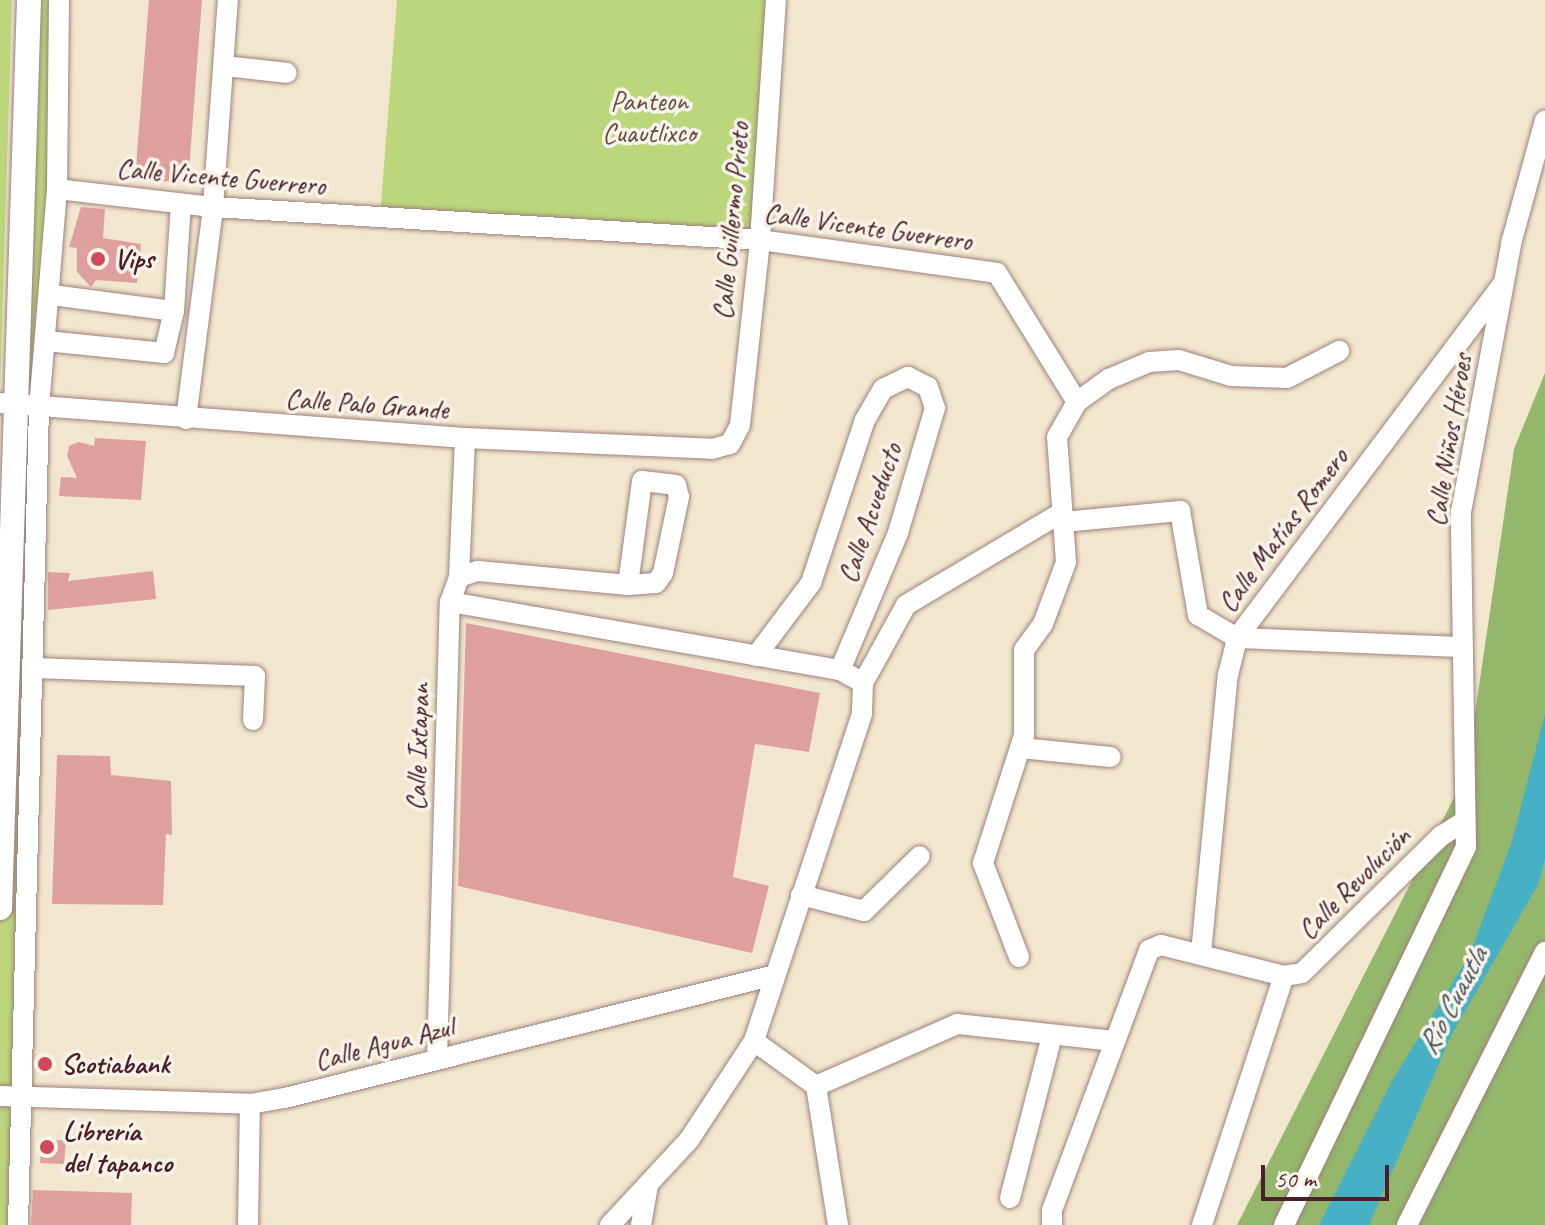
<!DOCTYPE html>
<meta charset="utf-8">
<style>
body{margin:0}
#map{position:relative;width:1545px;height:1225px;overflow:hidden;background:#f2e6ce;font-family:Caveat,sans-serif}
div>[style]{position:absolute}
.green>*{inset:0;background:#bbd67b}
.forest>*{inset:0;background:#94b76b}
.water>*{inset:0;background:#47b0c5}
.building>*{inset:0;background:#dea09e}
.roads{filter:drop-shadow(0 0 2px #9e827c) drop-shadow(0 0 2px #9e827c)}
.minor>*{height:20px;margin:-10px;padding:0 10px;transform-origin:10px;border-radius:10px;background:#fff}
.major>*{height:24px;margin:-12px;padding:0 12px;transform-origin:12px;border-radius:12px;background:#fff}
.dots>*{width:22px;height:22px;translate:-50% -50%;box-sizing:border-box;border:4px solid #f7f3e8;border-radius:50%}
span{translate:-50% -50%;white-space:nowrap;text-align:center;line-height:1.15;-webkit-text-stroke:7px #f7f3e8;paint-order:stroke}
.park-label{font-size:28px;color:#664d3f}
.street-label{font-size:28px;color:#4a1f2b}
.poi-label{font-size:28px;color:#4a1f2b;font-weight:700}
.left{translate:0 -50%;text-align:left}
.water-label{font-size:30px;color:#495261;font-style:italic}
.scale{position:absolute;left:1261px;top:1165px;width:128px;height:36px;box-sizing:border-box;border:4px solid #4a1f2b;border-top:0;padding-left:10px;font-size:24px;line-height:28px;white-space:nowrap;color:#4a1f2b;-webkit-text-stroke:6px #f7f3e8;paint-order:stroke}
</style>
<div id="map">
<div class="green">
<i style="clip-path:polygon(0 0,12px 0,0 390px)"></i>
<i style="clip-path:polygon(29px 0,59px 0,18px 1225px,0 1225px,0 908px)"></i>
<i style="clip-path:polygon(397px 0,776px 0,760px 240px,380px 217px)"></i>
</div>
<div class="forest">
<i style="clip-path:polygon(1545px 373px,1545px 1225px,1237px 1225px,1466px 774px,1514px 449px)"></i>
</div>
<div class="water">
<i style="clip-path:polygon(1545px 714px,1545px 859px,1539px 883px,1451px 1036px,1369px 1225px,1319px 1225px,1393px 1079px,1469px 956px,1511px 844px)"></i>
</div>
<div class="building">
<i style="clip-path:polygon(149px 0,202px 0,188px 183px,135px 179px)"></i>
<i style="clip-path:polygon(81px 207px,105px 209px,103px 238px,141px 244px,137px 283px,96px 280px,91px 287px,77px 272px,77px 248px,69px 247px)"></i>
<i style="clip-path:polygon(95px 438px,146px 441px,141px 500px,59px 496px,61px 477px,77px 478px,67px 456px,69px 446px,79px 442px,94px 446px)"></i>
<i style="clip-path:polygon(153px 571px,156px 599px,48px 610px,48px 572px,70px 573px,68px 581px)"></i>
<i style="clip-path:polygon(466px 623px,820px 693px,809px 752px,755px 744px,733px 877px,769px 886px,752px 953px,458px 886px)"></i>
<i style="clip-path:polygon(57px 755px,110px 756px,111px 775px,171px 781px,172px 835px,166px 834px,163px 905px,52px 904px)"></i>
<i style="clip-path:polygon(66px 1140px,64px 1164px,40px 1163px,42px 1141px)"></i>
<i style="clip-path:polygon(33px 1190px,132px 1193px,131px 1225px,31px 1225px)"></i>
</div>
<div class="roads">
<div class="minor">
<i style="left:225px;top:66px;width:62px;rotate:6.4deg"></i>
<i style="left:57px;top:189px;width:157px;rotate:6.6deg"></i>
<i style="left:213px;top:207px;width:548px;rotate:3.45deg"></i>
<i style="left:760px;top:240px;width:239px;rotate:7.9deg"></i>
<i style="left:997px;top:273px;width:152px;rotate:58.2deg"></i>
<i style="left:52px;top:295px;width:123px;rotate:7.5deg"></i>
<i style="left:46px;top:341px;width:119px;rotate:5.8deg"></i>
<i style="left:164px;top:353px;width:43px;rotate:-76.6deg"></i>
<i style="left:174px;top:311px;width:107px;rotate:-86.3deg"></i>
<i style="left:0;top:403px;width:466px;rotate:4.3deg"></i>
<i style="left:465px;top:438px;width:247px;rotate:2.5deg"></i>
<i style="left:712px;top:449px;width:19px;rotate:-16deg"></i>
<i style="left:730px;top:444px;width:21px;rotate:-62deg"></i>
<i style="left:740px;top:425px;width:186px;rotate:-83.8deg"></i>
<i style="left:760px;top:240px;width:241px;rotate:-86.2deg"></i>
<i style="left:186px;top:419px;width:214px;rotate:-82.7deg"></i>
<i style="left:213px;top:207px;width:208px;rotate:-85.9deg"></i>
<i style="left:1063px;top:522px;width:118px;rotate:-5.4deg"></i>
<i style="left:1180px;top:511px;width:106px;rotate:80.2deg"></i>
<i style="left:1198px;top:615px;width:45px;rotate:30.5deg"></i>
<i style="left:1237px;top:638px;width:225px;rotate:2.3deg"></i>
<i style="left:459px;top:577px;width:20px;rotate:-18deg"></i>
<i style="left:478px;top:571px;width:151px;rotate:5.3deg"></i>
<i style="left:628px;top:585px;width:28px;rotate:-4deg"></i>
<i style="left:656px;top:583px;width:12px;rotate:-55deg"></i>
<i style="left:663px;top:573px;width:78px;rotate:-78.1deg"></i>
<i style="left:679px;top:497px;width:12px;rotate:-104deg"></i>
<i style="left:676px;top:485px;width:34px;rotate:-173deg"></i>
<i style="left:642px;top:481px;width:105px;rotate:97.7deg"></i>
<i style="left:450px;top:602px;width:396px;rotate:9.9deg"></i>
<i style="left:840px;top:670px;width:26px;rotate:29deg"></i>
<i style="left:863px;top:683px;width:31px;rotate:92deg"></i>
<i style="left:862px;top:714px;width:344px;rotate:108.3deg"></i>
<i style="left:754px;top:1041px;width:118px;rotate:123.3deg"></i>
<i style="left:689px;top:1140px;width:116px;rotate:132.9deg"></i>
<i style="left:756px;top:656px;width:91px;rotate:-53deg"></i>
<i style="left:811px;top:583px;width:172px;rotate:-71.7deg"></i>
<i style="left:865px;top:420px;width:36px;rotate:-60deg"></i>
<i style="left:883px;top:389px;width:28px;rotate:-26deg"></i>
<i style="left:908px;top:377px;width:22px;rotate:27deg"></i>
<i style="left:928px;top:387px;width:22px;rotate:72deg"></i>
<i style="left:935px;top:408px;width:130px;rotate:106.5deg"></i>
<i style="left:898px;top:533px;width:149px;rotate:112.9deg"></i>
<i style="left:35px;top:668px;width:220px;rotate:2.1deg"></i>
<i style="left:255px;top:676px;width:44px;rotate:92.6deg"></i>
<i style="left:863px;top:683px;width:89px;rotate:-61.1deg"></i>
<i style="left:906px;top:605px;width:178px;rotate:-30.7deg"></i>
<i style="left:1021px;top:748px;width:90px;rotate:5.7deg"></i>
<i style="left:801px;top:895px;width:65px;rotate:14.3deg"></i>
<i style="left:864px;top:911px;width:78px;rotate:-44.5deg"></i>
<i style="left:1201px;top:953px;width:279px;rotate:-84.5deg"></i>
<i style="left:1228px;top:675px;width:38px;rotate:-76deg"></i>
<i style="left:1237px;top:638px;width:443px;rotate:-53.1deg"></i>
<i style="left:1019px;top:957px;width:101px;rotate:-111deg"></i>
<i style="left:983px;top:863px;width:134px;rotate:-72.2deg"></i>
<i style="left:1024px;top:735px;width:85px;rotate:-90deg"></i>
<i style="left:1024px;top:650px;width:32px;rotate:-54deg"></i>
<i style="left:1043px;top:624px;width:66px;rotate:-69.6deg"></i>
<i style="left:1066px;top:562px;width:125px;rotate:-94.1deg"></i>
<i style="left:1057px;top:437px;width:40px;rotate:-60.3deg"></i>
<i style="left:1077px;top:402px;width:39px;rotate:-36deg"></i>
<i style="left:1109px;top:379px;width:43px;rotate:-23deg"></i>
<i style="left:1149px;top:362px;width:30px;rotate:-4deg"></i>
<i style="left:1179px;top:360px;width:54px;rotate:17.1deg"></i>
<i style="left:1231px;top:376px;width:56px;rotate:2deg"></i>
<i style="left:1287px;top:378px;width:59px;rotate:-27.4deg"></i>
<i style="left:754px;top:1041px;width:77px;rotate:36deg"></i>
<i style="left:437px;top:1059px;width:457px;rotate:-88.4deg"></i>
<i style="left:450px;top:602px;width:27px;rotate:-70deg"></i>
<i style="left:459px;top:577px;width:139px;rotate:-87.5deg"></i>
<i style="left:816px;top:1086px;width:154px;rotate:-23.7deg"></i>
<i style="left:957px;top:1024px;width:157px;rotate:6.2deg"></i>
<i style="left:816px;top:1086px;width:141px;rotate:81deg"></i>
<i style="left:0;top:1096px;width:250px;rotate:1.8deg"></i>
<i style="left:250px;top:1104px;width:36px;rotate:-10deg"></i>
<i style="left:285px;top:1098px;width:505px;rotate:-14.09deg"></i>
<i style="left:1010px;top:1198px;width:167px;rotate:-75.5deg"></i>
<i style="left:18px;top:1225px;width:817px;rotate:-88.53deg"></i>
<i style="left:39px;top:408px;width:220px;rotate:-85.3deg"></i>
<i style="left:57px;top:189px;width:189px;rotate:-89.4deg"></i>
<i style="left:248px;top:1225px;width:121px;rotate:-89.1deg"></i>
<i style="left:641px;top:1225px;width:39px;rotate:-80deg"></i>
<i style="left:1052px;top:1225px;width:15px;rotate:-90deg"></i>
<i style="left:1052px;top:1210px;width:278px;rotate:-69.5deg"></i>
<i style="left:1149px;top:950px;width:13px;rotate:-23deg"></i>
<i style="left:1161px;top:945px;width:127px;rotate:14.1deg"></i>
<i style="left:1284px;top:976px;width:18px;rotate:-9deg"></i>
<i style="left:1302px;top:973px;width:195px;rotate:-44.6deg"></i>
<i style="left:1441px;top:836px;width:25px;rotate:-32deg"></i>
<i style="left:1202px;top:1225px;width:262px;rotate:-71.8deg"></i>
<i style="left:1284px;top:1225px;width:420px;rotate:-64.3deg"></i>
<i style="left:1466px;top:847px;width:335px;rotate:-90.9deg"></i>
<i style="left:1461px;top:512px;width:277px;rotate:-79.4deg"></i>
<i style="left:1512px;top:240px;width:124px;rotate:-74.6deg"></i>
<i style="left:1407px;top:1225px;width:306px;rotate:-63.2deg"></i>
</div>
<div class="major">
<i style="left:0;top:908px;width:908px;rotate:-88.17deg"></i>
</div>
</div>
<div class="dots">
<i style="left:98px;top:259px;background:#d1495b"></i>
<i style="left:45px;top:1064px;background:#d1495b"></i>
<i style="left:47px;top:1147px;background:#d1495b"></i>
</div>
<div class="park-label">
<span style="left:649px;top:117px">Panteon<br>Cuautlixco</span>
</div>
<div class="street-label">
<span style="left:221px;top:177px;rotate:5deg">Calle Vicente Guerrero</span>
<span style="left:731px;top:221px;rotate:-85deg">Calle Guillermo Prieto</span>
<span style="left:868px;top:227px;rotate:8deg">Calle Vicente Guerrero</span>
<span style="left:367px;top:404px;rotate:4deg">Calle Palo Grande</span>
<span style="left:1449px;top:440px;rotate:-81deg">Calle Niños Héroes</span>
<span style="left:870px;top:513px;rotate:-71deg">Calle Acueducto</span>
<span style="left:1283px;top:530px;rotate:-53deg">Calle Matías Romero</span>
<span style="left:418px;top:747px;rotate:-88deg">Calle Ixtapan</span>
<span style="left:1354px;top:883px;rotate:-45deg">Calle Revolución</span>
<span style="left:384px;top:1044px;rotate:-14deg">Calle Agua Azul</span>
</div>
<div class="poi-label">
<span class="left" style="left:114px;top:259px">Vips</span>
<span class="left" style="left:61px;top:1064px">Scotiabank</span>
<span class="left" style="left:63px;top:1147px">Librería<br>del tapanco</span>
</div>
<div class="water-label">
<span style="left:1452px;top:1001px;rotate:-62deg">Río Cuautla</span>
</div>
<div class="scale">50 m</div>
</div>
